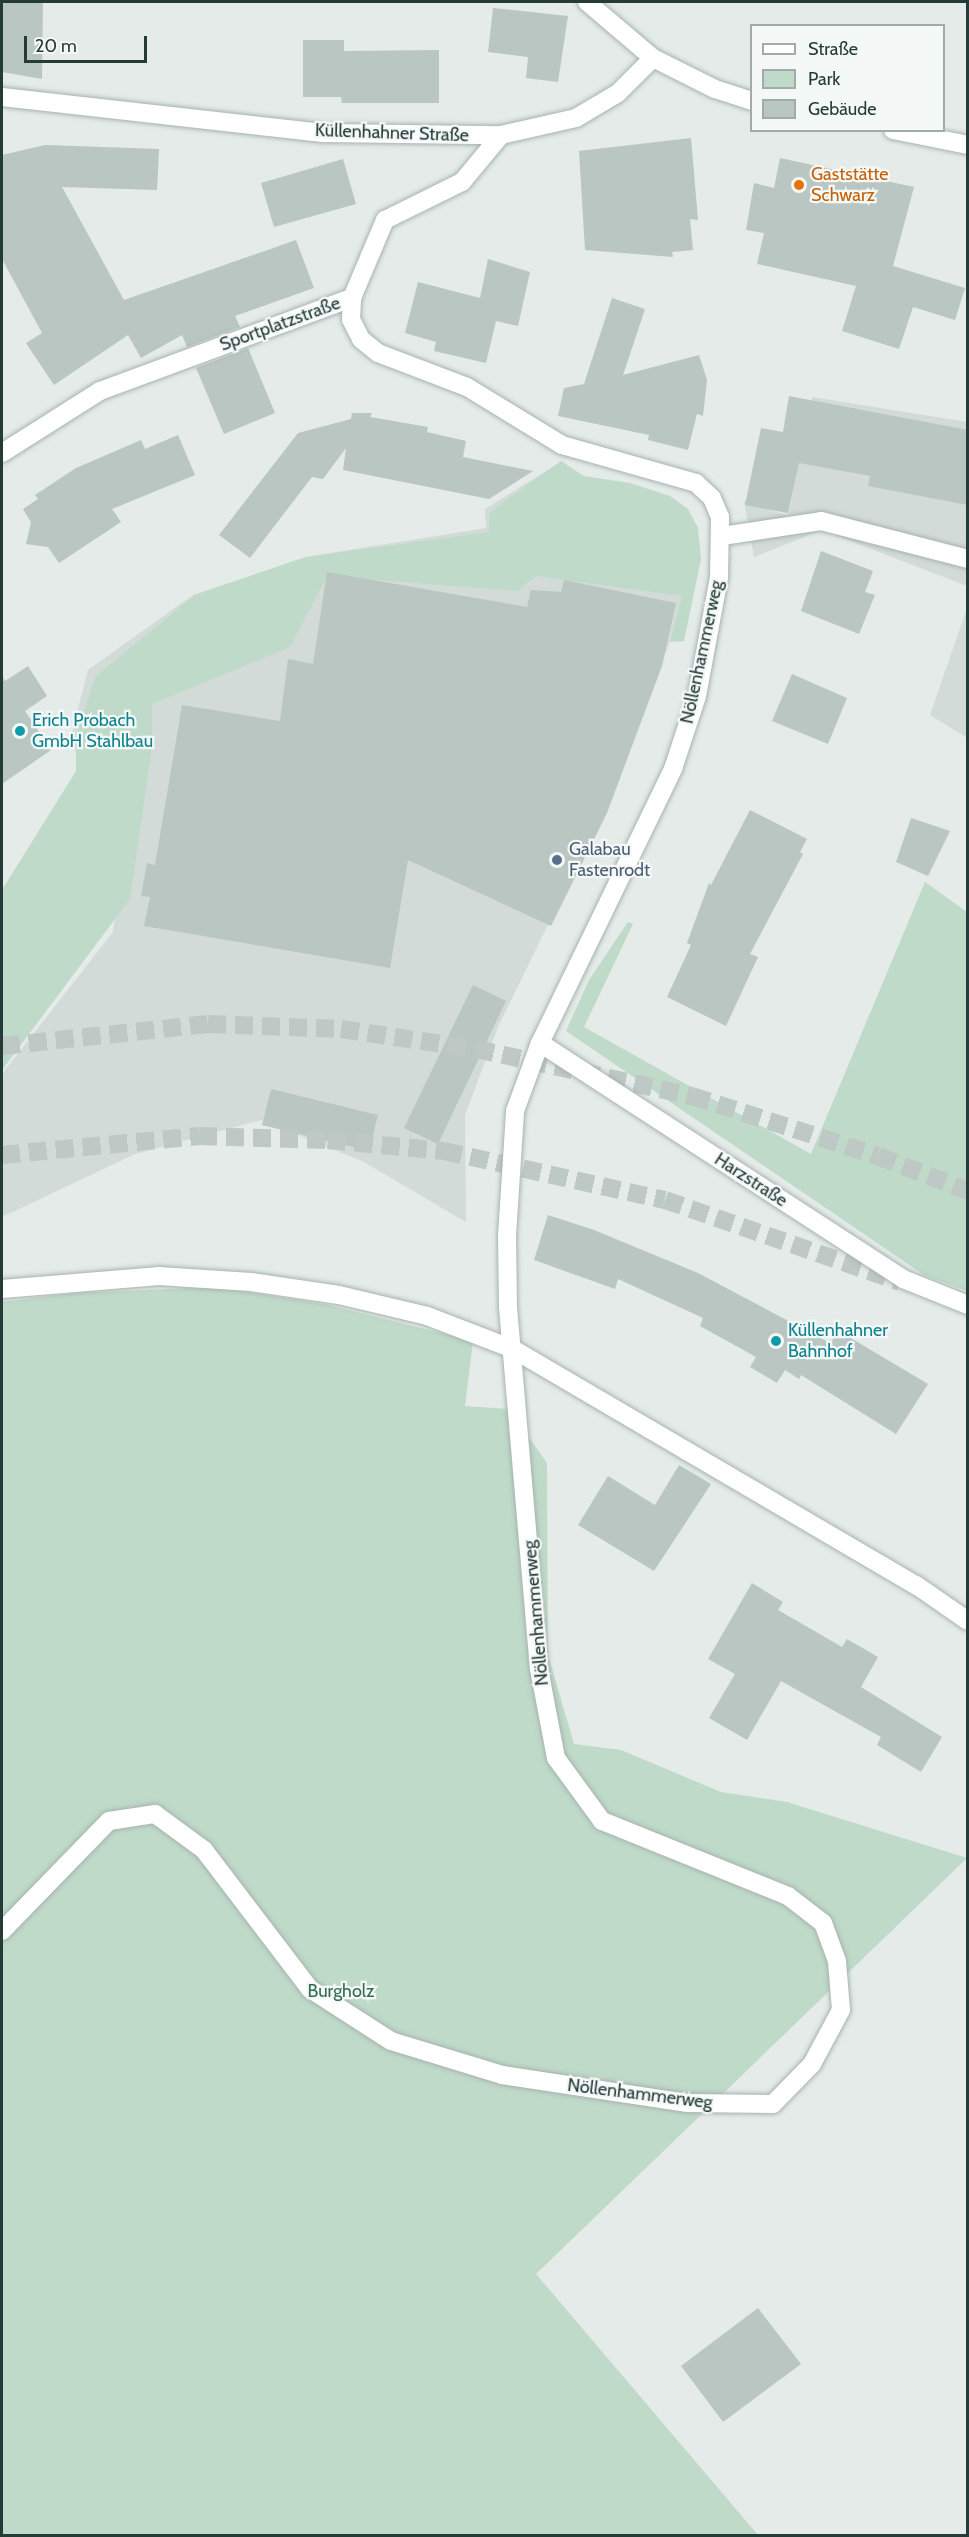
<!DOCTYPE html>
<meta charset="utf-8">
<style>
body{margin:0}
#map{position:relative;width:969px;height:2537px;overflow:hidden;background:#e4ebe9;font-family:Cabin,sans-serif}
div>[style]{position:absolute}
.built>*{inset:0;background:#d2dbd8}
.green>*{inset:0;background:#bfdac8}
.building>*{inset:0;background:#b9c6c2}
.highway-tunnel>*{height:18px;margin-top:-9px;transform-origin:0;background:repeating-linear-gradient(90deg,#bec8c5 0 18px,transparent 0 27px)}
.roads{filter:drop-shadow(0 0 2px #a7b3b0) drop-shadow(0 0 2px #a7b3b0)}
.lane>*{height:18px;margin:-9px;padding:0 9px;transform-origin:9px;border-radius:9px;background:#fff}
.street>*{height:18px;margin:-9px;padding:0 9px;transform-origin:9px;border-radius:9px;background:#fff}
.secondary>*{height:18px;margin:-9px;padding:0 9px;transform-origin:9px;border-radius:9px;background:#fff}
.dots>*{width:16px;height:16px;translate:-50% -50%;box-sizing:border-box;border:3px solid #f4f8f6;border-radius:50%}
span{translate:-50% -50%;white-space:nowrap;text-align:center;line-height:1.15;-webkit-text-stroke:4.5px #f4f8f6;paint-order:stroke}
.street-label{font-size:18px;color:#253b37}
.food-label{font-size:18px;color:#c56008}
.left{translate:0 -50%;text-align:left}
.culture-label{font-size:18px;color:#0d838f}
.service-label{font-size:18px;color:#4e5e75}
.park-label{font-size:18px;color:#346d4f}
.frame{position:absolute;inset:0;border:3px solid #253b37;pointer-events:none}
.legend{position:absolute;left:750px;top:24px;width:195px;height:108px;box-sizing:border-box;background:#f4f8f6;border:2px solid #a1acaa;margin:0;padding:8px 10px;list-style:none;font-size:18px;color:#253b37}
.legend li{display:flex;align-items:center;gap:12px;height:30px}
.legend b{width:30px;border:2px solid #a1acaa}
.scale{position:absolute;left:24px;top:36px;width:123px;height:27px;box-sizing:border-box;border:3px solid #253b37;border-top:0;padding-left:8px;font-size:18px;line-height:21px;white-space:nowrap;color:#253b37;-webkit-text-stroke:4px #f4f8f6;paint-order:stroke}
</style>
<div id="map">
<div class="built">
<i style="clip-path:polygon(812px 397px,967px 422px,967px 586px,822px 530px,754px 557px,744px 501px,788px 516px)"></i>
<i style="clip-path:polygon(554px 466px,564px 492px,686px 583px,670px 642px,601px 816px,498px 1027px,465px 1115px,466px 1222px,362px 1161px,261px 1120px,135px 1154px,2px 1217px,2px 1074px,113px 932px,124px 846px,70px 740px,88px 670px,193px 595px,305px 557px,486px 528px,485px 509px)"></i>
<i style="clip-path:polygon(967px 608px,967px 738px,930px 715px)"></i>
</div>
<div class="green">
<i style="clip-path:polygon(561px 461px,584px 476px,630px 483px,670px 496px,688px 509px,698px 528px,701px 559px,684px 641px,670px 642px,682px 596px,536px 576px,517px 591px,327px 576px,290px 647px,152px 704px,152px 747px,130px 899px,2px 1070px,2px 890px,76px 771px,76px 737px,95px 677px,195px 595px,307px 557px,489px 532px,490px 512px)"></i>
<i style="clip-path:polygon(925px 882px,967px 912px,967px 1291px,924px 1275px,566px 1031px,589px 980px,628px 922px,633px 924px,584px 1027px,811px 1154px)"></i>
<i style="clip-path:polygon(217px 1287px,328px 1305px,473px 1341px,465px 1406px,509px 1409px,547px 1463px,548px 1655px,574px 1744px,621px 1750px,721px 1792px,787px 1802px,967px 1858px,536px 2274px,758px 2535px,2px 2535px,2px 1302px,76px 1293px)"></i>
</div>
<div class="building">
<i style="clip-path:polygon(2px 2px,43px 2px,42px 79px,2px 72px)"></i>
<i style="clip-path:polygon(493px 8px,568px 16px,558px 82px,526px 78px,528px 57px,488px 52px)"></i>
<i style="clip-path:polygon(303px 40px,344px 40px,344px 51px,439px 50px,439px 103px,342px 103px,341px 97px,303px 97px)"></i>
<i style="clip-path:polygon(691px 138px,698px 220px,690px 219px,693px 250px,672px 252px,673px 257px,585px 250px,579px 151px)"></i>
<i style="clip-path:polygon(45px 145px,159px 149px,157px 190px,62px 187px,124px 300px,296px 240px,314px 288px,235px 316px,240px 327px,187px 347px,182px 335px,141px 358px,128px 335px,54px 385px,26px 343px,42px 333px,2px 259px,2px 155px)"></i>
<i style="clip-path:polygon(780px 158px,914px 187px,893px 266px,965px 288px,955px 320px,913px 307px,899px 349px,842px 331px,856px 286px,757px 264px,764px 233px,746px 230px,754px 183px,774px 188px)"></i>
<i style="clip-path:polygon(343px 159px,356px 204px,274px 227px,261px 183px)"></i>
<i style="clip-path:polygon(488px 259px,530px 272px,518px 326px,496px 321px,486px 363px,434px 351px,436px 342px,405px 333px,418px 282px,480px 298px)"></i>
<i style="clip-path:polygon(612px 298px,645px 309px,623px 375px,699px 355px,707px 380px,703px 416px,697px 414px,688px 450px,648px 440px,649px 435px,558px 416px,564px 388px,584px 384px)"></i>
<i style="clip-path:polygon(248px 348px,275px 413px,224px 434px,196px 368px)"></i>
<i style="clip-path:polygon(789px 396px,968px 430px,968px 505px,868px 486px,870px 476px,799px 463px,788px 513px,745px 505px,761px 428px,783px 432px)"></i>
<i style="clip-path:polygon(352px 413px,372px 413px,370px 417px,428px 427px,427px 432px,466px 441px,463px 457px,533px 471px,489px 499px,343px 470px,346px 448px,323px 479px,312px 477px,250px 558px,219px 535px,298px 433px,351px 419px)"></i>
<i style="clip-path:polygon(178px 435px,195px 475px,112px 509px,121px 522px,59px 563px,48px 547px,26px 544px,31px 522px,23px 509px,38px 499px,35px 495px,76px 468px,141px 440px,145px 449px)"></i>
<i style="clip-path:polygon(821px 551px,873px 571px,865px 592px,875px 595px,859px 634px,801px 611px)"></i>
<i style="clip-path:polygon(327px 572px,527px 607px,531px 590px,561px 592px,564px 580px,676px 603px,662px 666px,607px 813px,551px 926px,408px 860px,390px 968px,144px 926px,150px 897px,141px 896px,147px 863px,155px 865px,182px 705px,280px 721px,288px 659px,313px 664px)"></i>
<i style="clip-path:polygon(28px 666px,47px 696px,25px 711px,51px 750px,2px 784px,2px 676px,5px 681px)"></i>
<i style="clip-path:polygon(792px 674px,847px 698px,828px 744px,772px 721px)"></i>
<i style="clip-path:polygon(750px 810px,807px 839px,800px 852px,803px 854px,750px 954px,758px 957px,726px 1026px,667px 997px,691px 945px,687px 943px,709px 883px,711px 885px)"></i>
<i style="clip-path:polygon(911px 818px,950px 831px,928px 876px,896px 862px)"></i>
<i style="clip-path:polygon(473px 985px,506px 1001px,438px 1144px,404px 1128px)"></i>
<i style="clip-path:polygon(271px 1089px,378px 1115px,369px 1151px,262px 1125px)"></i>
<i style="clip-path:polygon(548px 1215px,594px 1230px,698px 1273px,830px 1343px,839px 1331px,928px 1384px,896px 1434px,801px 1375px,799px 1379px,785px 1370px,777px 1383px,750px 1367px,756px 1357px,700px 1326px,703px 1318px,618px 1279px,615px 1289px,534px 1260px)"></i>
<i style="clip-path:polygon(679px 1465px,711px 1484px,654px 1571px,578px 1525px,608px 1476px,655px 1505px)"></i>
<i style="clip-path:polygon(752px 1583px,783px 1602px,778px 1610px,811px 1629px,842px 1647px,847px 1639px,878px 1657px,861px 1687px,942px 1737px,921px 1772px,877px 1745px,881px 1737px,781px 1681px,747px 1740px,709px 1718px,735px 1674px,708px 1659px)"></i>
<i style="clip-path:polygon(758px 2308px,801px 2364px,723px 2422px,681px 2366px)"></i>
</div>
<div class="highway-tunnel">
<i style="left:2px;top:1046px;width:207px;rotate:-6.1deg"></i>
<i style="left:208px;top:1024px;width:133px;rotate:2.2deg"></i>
<i style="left:341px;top:1029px;width:136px;rotate:8.4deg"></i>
<i style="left:476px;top:1049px;width:221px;rotate:12.3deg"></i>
<i style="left:692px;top:1096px;width:195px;rotate:17.9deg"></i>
<i style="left:878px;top:1156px;width:97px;rotate:21.3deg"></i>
<i style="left:2px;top:1155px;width:198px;rotate:-5.5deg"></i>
<i style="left:199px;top:1136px;width:129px;rotate:1.8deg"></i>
<i style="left:328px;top:1140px;width:117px;rotate:5.4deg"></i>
<i style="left:444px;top:1151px;width:226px;rotate:12.5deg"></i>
<i style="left:665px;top:1200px;width:249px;rotate:19.2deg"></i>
</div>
<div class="roads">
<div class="lane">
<i style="left:722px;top:536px;width:100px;rotate:-8.6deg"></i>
<i style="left:821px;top:521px;width:152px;rotate:14.5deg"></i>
<i style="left:2px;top:1289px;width:158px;rotate:-4.7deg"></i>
<i style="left:159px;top:1276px;width:92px;rotate:3.7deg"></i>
<i style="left:251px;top:1282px;width:89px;rotate:8.4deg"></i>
<i style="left:339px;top:1295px;width:90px;rotate:13.4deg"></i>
<i style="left:427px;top:1316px;width:92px;rotate:21deg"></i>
<i style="left:513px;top:1349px;width:467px;rotate:30.4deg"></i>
<i style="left:916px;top:1585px;width:63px;rotate:34.7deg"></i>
</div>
<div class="street">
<i style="left:2px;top:97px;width:325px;rotate:6.4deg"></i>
<i style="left:325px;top:133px;width:176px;rotate:0.7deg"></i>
<i style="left:501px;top:135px;width:77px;rotate:-12.8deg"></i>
<i style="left:576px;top:118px;width:49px;rotate:-30.8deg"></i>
<i style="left:618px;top:93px;width:49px;rotate:-45deg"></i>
<i style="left:2px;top:453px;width:116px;rotate:-32.3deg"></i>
<i style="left:100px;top:391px;width:269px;rotate:-20.3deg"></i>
<i style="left:352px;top:298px;width:85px;rotate:-67.1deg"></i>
<i style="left:385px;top:220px;width:86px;rotate:-26.3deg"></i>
<i style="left:462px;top:182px;width:61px;rotate:-50.3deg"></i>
<i style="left:540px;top:1043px;width:433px;rotate:33deg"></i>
<i style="left:903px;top:1279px;width:70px;rotate:21.8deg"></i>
<i style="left:2px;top:1931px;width:153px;rotate:-45.8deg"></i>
<i style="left:109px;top:1821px;width:47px;rotate:-8.7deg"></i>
<i style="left:155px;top:1814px;width:61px;rotate:36.3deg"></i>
<i style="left:204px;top:1850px;width:175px;rotate:52.7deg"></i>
<i style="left:310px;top:1989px;width:96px;rotate:32.7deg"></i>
<i style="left:391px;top:2041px;width:116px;rotate:17deg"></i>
<i style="left:502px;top:2075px;width:188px;rotate:8.6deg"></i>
<i style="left:688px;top:2103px;width:85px;rotate:0.7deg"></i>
<i style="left:773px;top:2104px;width:56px;rotate:-45.7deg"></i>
<i style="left:812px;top:2064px;width:61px;rotate:-61.8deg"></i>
<i style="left:841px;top:2010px;width:49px;rotate:-94.7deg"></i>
<i style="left:837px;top:1961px;width:40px;rotate:-110.2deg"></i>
<i style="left:823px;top:1923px;width:44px;rotate:-142.4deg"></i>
<i style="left:788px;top:1896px;width:201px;rotate:-158deg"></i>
<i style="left:602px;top:1821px;width:78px;rotate:-126.1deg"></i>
<i style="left:556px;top:1758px;width:91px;rotate:-100.8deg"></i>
<i style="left:539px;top:1669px;width:364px;rotate:-94.9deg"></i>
<i style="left:508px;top:1306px;width:70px;rotate:-90.8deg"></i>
<i style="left:507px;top:1236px;width:125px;rotate:-86.3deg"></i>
<i style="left:515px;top:1111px;width:72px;rotate:-69.8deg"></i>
<i style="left:540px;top:1043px;width:305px;rotate:-64.1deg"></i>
<i style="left:673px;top:769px;width:77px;rotate:-71.8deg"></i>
<i style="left:697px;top:696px;width:121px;rotate:-79.5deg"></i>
<i style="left:719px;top:577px;width:60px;rotate:-89deg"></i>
<i style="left:720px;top:517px;width:21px;rotate:-113deg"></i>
<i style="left:712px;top:498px;width:22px;rotate:-137deg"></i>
<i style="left:696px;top:483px;width:139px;rotate:-164.2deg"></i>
<i style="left:562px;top:445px;width:111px;rotate:-148.6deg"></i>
<i style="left:467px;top:387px;width:95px;rotate:-159.1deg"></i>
<i style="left:378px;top:353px;width:22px;rotate:-141deg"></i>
<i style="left:361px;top:339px;width:22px;rotate:-117deg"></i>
<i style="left:351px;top:319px;width:21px;rotate:-87deg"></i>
</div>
<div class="secondary">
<i style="left:587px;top:2px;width:87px;rotate:40.3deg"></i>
<i style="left:653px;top:58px;width:69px;rotate:26.6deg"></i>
<i style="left:715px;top:89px;width:39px;rotate:18deg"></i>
<i style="left:893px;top:130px;width:76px;rotate:11.3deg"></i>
</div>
</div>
<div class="dots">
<i style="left:799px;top:185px;background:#e8710a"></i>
<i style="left:20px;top:731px;background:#0f9aa8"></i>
<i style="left:557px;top:860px;background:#5c6f8a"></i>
<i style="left:776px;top:1341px;background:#0f9aa8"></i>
</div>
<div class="street-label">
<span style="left:392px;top:133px;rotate:2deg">Küllenhahner Straße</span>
<span style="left:280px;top:324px;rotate:-20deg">Sportplatzstraße</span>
<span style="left:702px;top:652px;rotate:-78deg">Nöllenhammerweg</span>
<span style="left:751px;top:1180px;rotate:33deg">Harzstraße</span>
<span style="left:536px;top:1613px;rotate:-95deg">Nöllenhammerweg</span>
<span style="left:640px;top:2094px;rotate:7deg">Nöllenhammerweg</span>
</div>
<div class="food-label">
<span class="left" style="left:811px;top:185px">Gaststätte<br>Schwarz</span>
</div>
<div class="culture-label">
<span class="left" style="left:32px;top:731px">Erich Probach<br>GmbH Stahlbau</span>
<span class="left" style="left:788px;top:1341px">Küllenhahner<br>Bahnhof</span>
</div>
<div class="service-label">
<span class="left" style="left:569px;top:860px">Galabau<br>Fastenrodt</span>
</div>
<div class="park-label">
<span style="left:341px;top:1991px">Burgholz</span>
</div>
<div class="frame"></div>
<ul class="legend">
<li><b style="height:8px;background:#fff"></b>Straße</li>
<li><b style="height:16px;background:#bfdac8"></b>Park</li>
<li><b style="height:16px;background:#b9c6c2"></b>Gebäude</li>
</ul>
<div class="scale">20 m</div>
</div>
